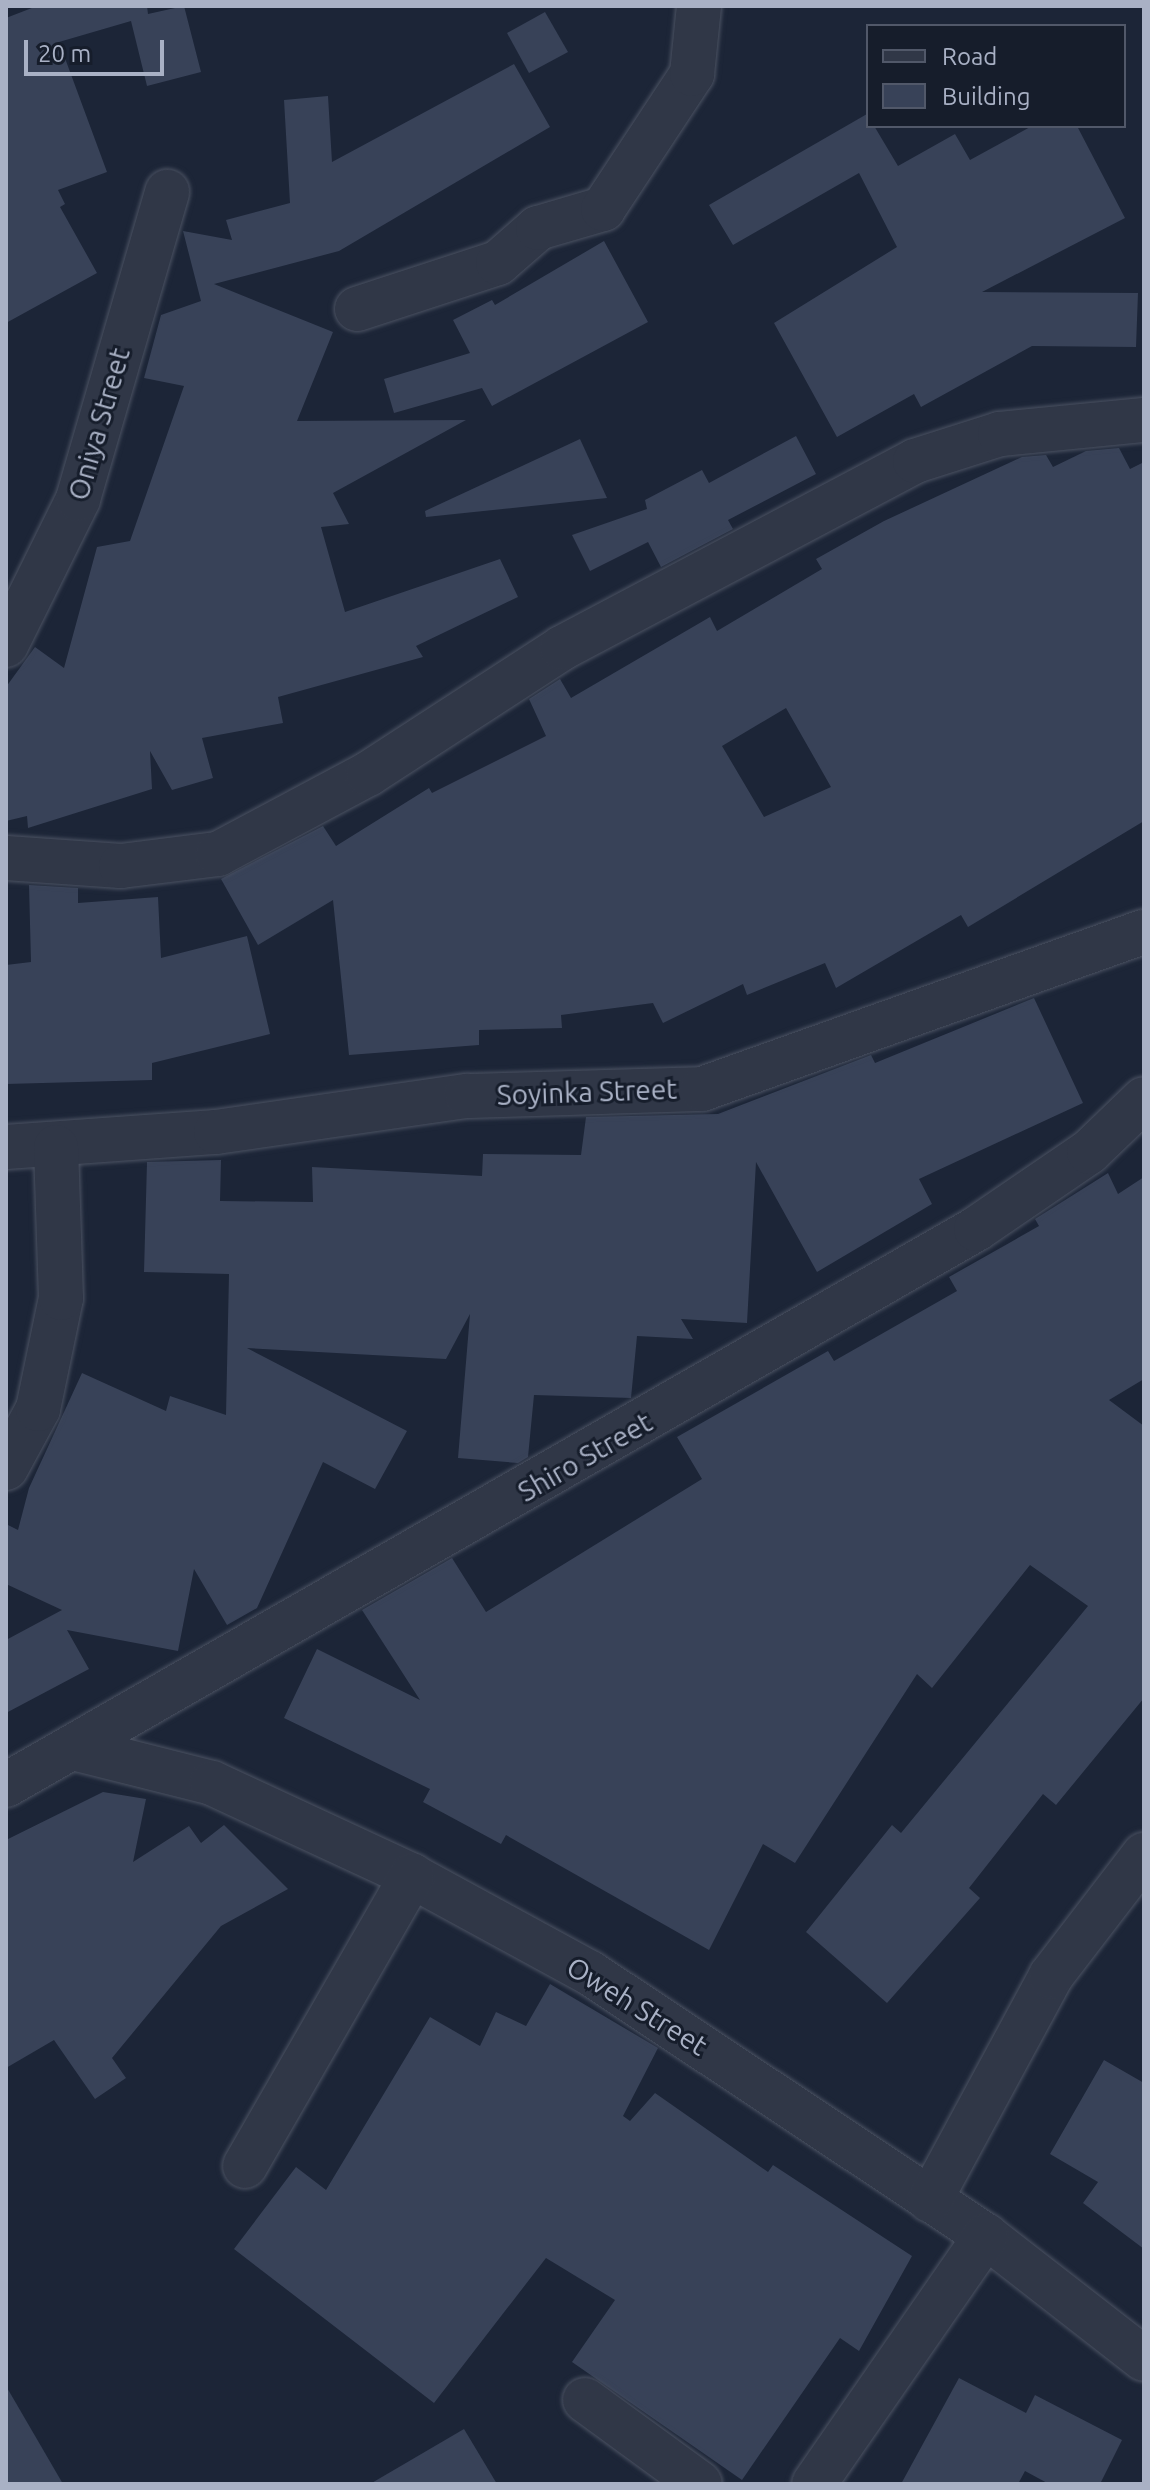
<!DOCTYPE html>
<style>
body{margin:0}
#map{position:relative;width:1150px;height:2490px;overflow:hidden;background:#1c2537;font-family:Ubuntu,sans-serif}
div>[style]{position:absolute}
.building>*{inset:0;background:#384258}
.roads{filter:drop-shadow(0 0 2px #4b5262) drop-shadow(0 0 2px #4b5262)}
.minor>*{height:44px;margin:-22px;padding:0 22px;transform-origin:22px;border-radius:22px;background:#303747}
span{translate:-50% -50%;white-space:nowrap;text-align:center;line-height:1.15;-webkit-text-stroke:6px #161d2b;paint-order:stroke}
.street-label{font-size:28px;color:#a9b1c5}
.frame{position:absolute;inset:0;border:8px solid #a9b1c5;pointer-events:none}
.legend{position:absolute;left:866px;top:24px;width:260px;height:104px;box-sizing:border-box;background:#161d2b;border:2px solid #515869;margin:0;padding:10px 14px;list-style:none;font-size:24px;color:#a9b1c5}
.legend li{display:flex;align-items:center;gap:16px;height:40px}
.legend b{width:40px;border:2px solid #515869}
.scale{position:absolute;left:24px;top:40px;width:140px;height:36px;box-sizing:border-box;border:4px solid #a9b1c5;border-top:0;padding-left:10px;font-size:24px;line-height:28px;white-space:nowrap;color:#a9b1c5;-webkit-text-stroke:6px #161d2b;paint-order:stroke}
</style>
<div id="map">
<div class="building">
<i style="clip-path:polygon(37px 6px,147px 6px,148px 14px,184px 6px,201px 72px,147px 86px,131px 21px,59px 42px,107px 172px,58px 190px,65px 204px,60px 207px,97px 273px,6px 323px,6px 18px)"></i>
<i style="clip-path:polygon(545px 12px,568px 52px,529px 73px,507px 33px)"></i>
<i style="clip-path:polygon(514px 64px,550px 127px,339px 251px,214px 284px,333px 332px,297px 421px,466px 420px,333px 493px,349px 524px,321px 527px,345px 612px,500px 559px,518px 597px,416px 646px,423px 657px,278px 697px,283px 723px,202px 738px,213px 778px,172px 790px,150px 751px,152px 789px,28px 828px,27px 816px,6px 821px,6px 687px,35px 647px,64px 668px,97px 547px,130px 541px,184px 386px,144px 378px,161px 315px,201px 301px,183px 231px,232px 240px,226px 220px,290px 203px,284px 100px,328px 96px,332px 162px)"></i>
<i style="clip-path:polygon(867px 114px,898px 166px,955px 134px,970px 160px,1032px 126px,1077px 126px,1125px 218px,982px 292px,1138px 293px,1136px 347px,1032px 346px,921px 407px,914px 394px,837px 437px,774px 323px,897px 247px,859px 173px,733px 245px,709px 205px)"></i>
<i style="clip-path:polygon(604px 241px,648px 322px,492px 406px,482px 388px,394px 413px,384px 379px,470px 353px,453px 320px,492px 300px,495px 305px)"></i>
<i style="clip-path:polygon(796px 436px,816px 474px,728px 520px,733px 529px,661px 567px,648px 542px,590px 571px,572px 535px,647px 509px,645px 500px,702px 470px,709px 483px)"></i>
<i style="clip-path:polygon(580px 439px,607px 498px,426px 517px,425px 511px)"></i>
<i style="clip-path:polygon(evenodd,1119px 448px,1130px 469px,1144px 462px,1144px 821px,968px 927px,961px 915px,836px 988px,825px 963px,747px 995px,743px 984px,663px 1023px,653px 1003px,561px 1015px,562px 1028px,479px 1030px,479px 1045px,349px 1055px,333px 900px,258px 945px,221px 879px,323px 826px,336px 846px,429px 788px,432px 793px,546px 736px,529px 699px,560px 679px,571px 698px,710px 617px,717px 631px,822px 569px,816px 559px,884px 521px,1022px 457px,1046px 455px,1053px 467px,1086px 451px,1119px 448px,786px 708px,831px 787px,764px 817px,722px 746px,786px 708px)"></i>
<i style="clip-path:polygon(29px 885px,78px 888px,78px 903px,158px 897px,161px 958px,247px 936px,270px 1034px,152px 1063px,152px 1080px,6px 1084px,6px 965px,31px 962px)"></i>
<i style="clip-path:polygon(1034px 998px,1083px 1103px,919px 1179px,932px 1204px,817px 1272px,756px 1162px,747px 1323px,681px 1319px,693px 1339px,637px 1336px,631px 1398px,534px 1395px,528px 1457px,518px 1463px,458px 1458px,470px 1314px,446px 1359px,247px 1348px,407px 1431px,375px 1489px,323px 1462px,257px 1608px,227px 1625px,194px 1569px,178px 1651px,67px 1630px,89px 1669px,6px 1713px,6px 1640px,62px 1610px,6px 1584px,6px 1524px,18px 1530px,29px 1488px,82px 1373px,166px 1411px,170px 1396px,226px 1415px,229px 1274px,144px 1272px,147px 1162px,221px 1160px,220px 1201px,313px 1202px,312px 1167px,482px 1176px,483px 1154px,581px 1155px,586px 1117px,718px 1114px,871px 1055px,875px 1063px)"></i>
<i style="clip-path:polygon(1108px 1173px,1118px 1194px,1144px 1177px,1144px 1379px,1109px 1400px,1144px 1426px,1144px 1698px,1056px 1805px,1043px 1794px,969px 1888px,980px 1898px,887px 2003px,806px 1932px,892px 1825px,901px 1833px,1088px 1606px,1030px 1565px,932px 1688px,917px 1674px,795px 1863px,763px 1844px,709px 1950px,506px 1835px,501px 1844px,423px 1802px,430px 1789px,284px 1718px,317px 1649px,420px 1700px,362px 1610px,452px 1558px,486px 1612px,702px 1479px,677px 1437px,828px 1351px,834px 1361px,957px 1291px,949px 1277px,1039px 1226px,1035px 1219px)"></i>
<i style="clip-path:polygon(103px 1792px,146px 1799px,133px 1862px,189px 1826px,201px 1843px,224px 1825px,288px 1889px,221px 1926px,112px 2058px,126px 2078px,95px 2099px,54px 2040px,6px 2068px,6px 1840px)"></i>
<i style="clip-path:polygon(550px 1984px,658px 2048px,623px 2116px,630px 2121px,655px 2093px,768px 2172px,773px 2165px,912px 2256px,859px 2351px,840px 2338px,742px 2480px,572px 2362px,615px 2300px,546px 2258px,434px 2403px,234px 2249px,296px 2167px,326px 2190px,430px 2017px,480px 2046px,496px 2012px,526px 2026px)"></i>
<i style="clip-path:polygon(1104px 2060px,1144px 2083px,1144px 2249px,1083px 2203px,1098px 2182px,1050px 2154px)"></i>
<i style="clip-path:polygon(959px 2378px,1026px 2413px,1035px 2395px,1122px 2440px,1100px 2484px,1049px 2484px,1025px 2471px,1018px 2484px,901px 2484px)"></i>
<i style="clip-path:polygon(6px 2386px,63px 2484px,6px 2484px)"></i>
<i style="clip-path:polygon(464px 2429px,497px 2484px,370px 2484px)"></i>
</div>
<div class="roads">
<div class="minor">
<i style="left:357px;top:309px;width:148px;rotate:-18.1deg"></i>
<i style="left:498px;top:263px;width:53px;rotate:-41.2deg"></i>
<i style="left:538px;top:228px;width:68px;rotate:-16.3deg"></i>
<i style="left:603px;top:209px;width:162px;rotate:-56.6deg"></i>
<i style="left:692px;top:74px;width:68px;rotate:-84.1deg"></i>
<i style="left:6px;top:645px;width:163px;rotate:-63.7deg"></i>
<i style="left:78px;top:499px;width:320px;rotate:-73.8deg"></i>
<i style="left:6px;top:858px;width:115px;rotate:4deg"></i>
<i style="left:121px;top:866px;width:98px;rotate:-7.1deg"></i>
<i style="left:218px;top:854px;width:170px;rotate:-28.1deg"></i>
<i style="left:368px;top:774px;width:231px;rotate:-33deg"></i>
<i style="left:562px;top:648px;width:399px;rotate:-27.9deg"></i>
<i style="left:915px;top:461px;width:89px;rotate:-17.6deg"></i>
<i style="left:1000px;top:434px;width:145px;rotate:-5.6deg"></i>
<i style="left:6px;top:1147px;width:211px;rotate:-4.1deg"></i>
<i style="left:216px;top:1132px;width:254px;rotate:-8.2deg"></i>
<i style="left:467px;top:1096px;width:235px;rotate:-1.7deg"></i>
<i style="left:702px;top:1089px;width:469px;rotate:-19.6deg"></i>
<i style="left:6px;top:1468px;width:67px;rotate:-61.5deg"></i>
<i style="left:38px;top:1409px;width:113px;rotate:-78.3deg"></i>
<i style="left:61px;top:1298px;width:151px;rotate:-91.9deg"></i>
<i style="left:77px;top:1749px;width:139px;rotate:14.1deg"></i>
<i style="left:212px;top:1783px;width:221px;rotate:24.9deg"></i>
<i style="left:412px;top:1876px;width:203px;rotate:28.6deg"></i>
<i style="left:590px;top:1973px;width:475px;rotate:33.6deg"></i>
<i style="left:986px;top:2236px;width:200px;rotate:37.9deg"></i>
<i style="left:6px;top:1785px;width:1118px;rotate:-29.82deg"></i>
<i style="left:976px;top:1229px;width:137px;rotate:-34.3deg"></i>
<i style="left:1089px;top:1152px;width:76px;rotate:-43.9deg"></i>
<i style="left:245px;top:2166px;width:335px;rotate:-60.1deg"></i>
<i style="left:930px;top:2200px;width:255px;rotate:-61.6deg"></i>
<i style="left:1051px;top:1976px;width:153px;rotate:-52.5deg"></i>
<i style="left:585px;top:2400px;width:142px;rotate:36.1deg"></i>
<i style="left:814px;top:2484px;width:302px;rotate:-55.3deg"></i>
</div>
</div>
<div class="street-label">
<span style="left:99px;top:424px;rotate:-74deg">Oniya Street</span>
<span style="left:587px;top:1092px;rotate:-2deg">Soyinka Street</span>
<span style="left:585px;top:1457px;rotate:-30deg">Shiro Street</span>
<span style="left:637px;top:2006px;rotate:32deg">Oweh Street</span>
</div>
<div class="frame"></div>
<ul class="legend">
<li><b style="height:10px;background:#303747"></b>Road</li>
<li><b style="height:22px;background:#384258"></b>Building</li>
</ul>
<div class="scale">20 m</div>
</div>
